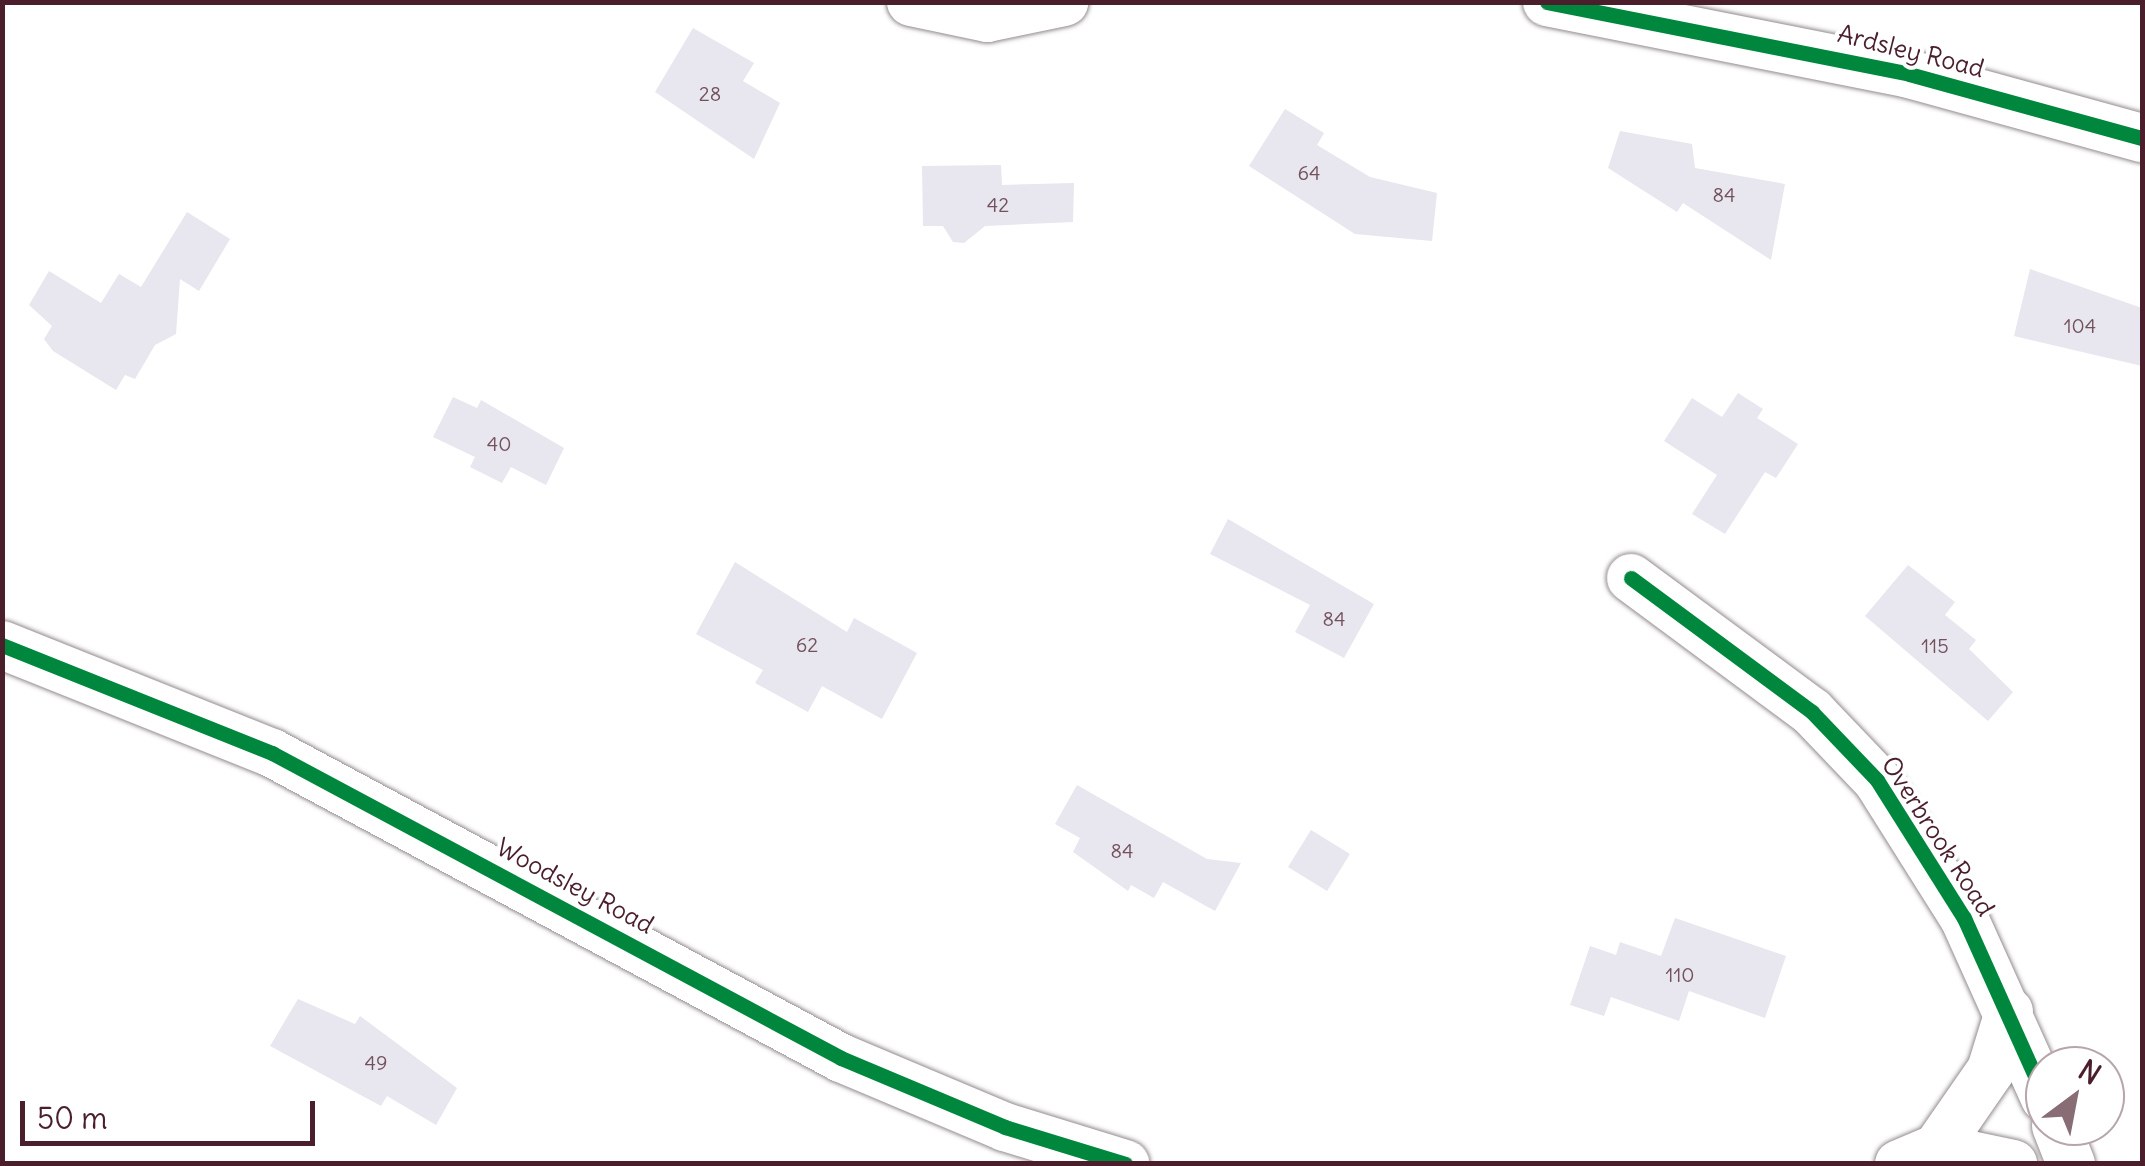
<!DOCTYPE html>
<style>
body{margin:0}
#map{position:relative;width:2145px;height:1166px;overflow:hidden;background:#fff;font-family:Delius,sans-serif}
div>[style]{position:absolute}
.building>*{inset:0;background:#e8e6ef}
.roads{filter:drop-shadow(0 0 2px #948c8e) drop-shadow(0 0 2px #948c8e)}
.street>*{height:48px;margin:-24px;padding:0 24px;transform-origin:24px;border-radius:24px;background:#fff}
.cycleway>*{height:15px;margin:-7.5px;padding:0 7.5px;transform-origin:7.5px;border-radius:7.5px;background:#00873e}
span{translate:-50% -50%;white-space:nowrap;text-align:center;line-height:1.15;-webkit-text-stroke:8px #fff;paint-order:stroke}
.number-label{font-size:20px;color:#72515c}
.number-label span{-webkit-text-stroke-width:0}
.street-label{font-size:25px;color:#4a1f2b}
.frame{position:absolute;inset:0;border:5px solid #4a1f2b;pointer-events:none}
.north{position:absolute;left:2025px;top:1046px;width:100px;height:100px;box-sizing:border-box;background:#fff;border:2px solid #b7a5aa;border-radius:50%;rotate:32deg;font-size:28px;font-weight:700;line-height:40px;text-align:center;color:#4a1f2b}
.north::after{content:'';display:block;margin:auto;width:35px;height:45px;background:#896d75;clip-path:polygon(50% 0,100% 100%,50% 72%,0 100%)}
.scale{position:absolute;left:20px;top:1101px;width:295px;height:45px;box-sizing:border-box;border:5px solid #4a1f2b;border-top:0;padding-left:12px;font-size:30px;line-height:35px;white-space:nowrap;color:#4a1f2b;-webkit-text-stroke:8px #fff;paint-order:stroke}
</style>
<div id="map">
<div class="building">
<i style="clip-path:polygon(693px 28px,754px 63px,743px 81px,780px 103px,754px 159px,655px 92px)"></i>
<i style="clip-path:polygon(1285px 109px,1324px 133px,1317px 145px,1370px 177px,1437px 193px,1432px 241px,1355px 234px,1249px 166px)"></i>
<i style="clip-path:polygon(1620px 131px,1692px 144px,1695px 168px,1785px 184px,1771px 260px,1683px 203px,1677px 212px,1608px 168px)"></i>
<i style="clip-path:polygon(1001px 165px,1002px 185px,1074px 183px,1073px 222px,985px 226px,964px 243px,953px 242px,943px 226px,923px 226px,922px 166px)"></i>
<i style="clip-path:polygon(187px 212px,230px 239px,199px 291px,180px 279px,176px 334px,155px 345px,135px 379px,125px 375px,116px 390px,53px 351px,44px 339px,52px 326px,29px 305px,49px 271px,101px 303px,119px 274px,141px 287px)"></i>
<i style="clip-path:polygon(2030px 269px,2142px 308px,2142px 366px,2014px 336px)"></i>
<i style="clip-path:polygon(1738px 393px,1763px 409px,1757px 418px,1798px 444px,1776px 478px,1765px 472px,1725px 534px,1692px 514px,1717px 475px,1664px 441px,1692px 398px,1722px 417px)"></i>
<i style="clip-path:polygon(453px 397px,477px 408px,481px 400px,564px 448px,546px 485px,511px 467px,502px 483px,470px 467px,475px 457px,433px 437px)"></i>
<i style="clip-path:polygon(1228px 519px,1374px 604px,1344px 658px,1295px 632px,1310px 605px,1210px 554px)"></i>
<i style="clip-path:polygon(735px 562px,847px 632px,854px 618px,917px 653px,882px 719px,822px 686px,808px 712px,755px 683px,763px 670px,696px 634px)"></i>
<i style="clip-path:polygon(1908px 565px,1955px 602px,1945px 615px,1976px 640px,1969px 649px,2013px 692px,1988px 721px,1865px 616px)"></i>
<i style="clip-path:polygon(1077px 785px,1207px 859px,1241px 863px,1215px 911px,1163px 882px,1154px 898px,1131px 885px,1128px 891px,1073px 852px,1080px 838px,1055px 824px)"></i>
<i style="clip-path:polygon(1311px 830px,1350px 854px,1327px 891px,1288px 867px)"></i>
<i style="clip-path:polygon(1675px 918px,1786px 956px,1765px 1018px,1689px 991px,1679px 1021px,1611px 997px,1604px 1016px,1570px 1005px,1590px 946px,1616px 955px,1620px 942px,1661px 956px)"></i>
<i style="clip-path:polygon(298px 999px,355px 1024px,360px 1016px,457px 1088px,436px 1125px,387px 1096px,381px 1106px,270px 1046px)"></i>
</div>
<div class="roads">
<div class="street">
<i style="left:911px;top:2px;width:78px;rotate:11.9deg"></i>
<i style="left:987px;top:18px;width:79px;rotate:-11.7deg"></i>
<i style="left:1547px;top:2px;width:369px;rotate:11.2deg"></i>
<i style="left:1909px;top:74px;width:242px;rotate:15.4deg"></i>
<i style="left:1631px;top:578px;width:225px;rotate:36.5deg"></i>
<i style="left:1812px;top:712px;width:94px;rotate:46.3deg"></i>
<i style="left:1877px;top:780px;width:163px;rotate:57.8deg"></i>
<i style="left:1964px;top:918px;width:197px;rotate:65.8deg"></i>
<i style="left:2px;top:645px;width:291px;rotate:21.8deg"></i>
<i style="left:272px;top:753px;width:646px;rotate:28.19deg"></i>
<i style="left:841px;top:1058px;width:178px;rotate:22.8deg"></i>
<i style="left:1005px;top:1127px;width:126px;rotate:17.1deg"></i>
<i style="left:2056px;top:1126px;width:41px;rotate:68.5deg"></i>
<i style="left:1937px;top:1148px;width:95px;rotate:-55.3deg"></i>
<i style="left:1991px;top:1070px;width:61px;rotate:-72.8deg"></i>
<i style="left:1899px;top:1164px;width:41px;rotate:-22.8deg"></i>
<i style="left:1937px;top:1148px;width:78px;rotate:11.9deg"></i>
</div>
</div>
<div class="cycleway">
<i style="left:1547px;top:2px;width:369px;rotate:11.2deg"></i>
<i style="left:1909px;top:74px;width:242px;rotate:15.4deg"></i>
<i style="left:1631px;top:578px;width:225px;rotate:36.5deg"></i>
<i style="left:1812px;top:712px;width:94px;rotate:46.3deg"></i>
<i style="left:1877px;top:780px;width:163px;rotate:57.8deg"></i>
<i style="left:1964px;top:918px;width:197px;rotate:65.8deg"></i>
<i style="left:2px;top:645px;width:291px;rotate:21.8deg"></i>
<i style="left:272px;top:753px;width:646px;rotate:28.19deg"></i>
<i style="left:841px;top:1058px;width:178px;rotate:22.8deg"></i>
<i style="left:1005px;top:1127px;width:126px;rotate:17.1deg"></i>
</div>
<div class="number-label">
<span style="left:710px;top:93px">28</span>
<span style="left:1309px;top:172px">64</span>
<span style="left:1724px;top:194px">84</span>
<span style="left:998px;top:204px">42</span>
<span style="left:2080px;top:325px">104</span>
<span style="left:499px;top:443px">40</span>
<span style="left:1334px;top:618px">84</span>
<span style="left:807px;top:644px">62</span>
<span style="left:1935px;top:645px">115</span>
<span style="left:1122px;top:850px">84</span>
<span style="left:1680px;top:974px">110</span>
<span style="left:376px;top:1062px">49</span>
</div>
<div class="street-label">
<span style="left:1911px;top:51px;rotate:14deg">Ardsley Road</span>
<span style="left:1938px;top:836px;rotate:57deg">Overbrook Road</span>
<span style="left:575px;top:886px;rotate:28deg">Woodsley Road</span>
</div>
<div class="frame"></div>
<div class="north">N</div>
<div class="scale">50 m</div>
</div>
